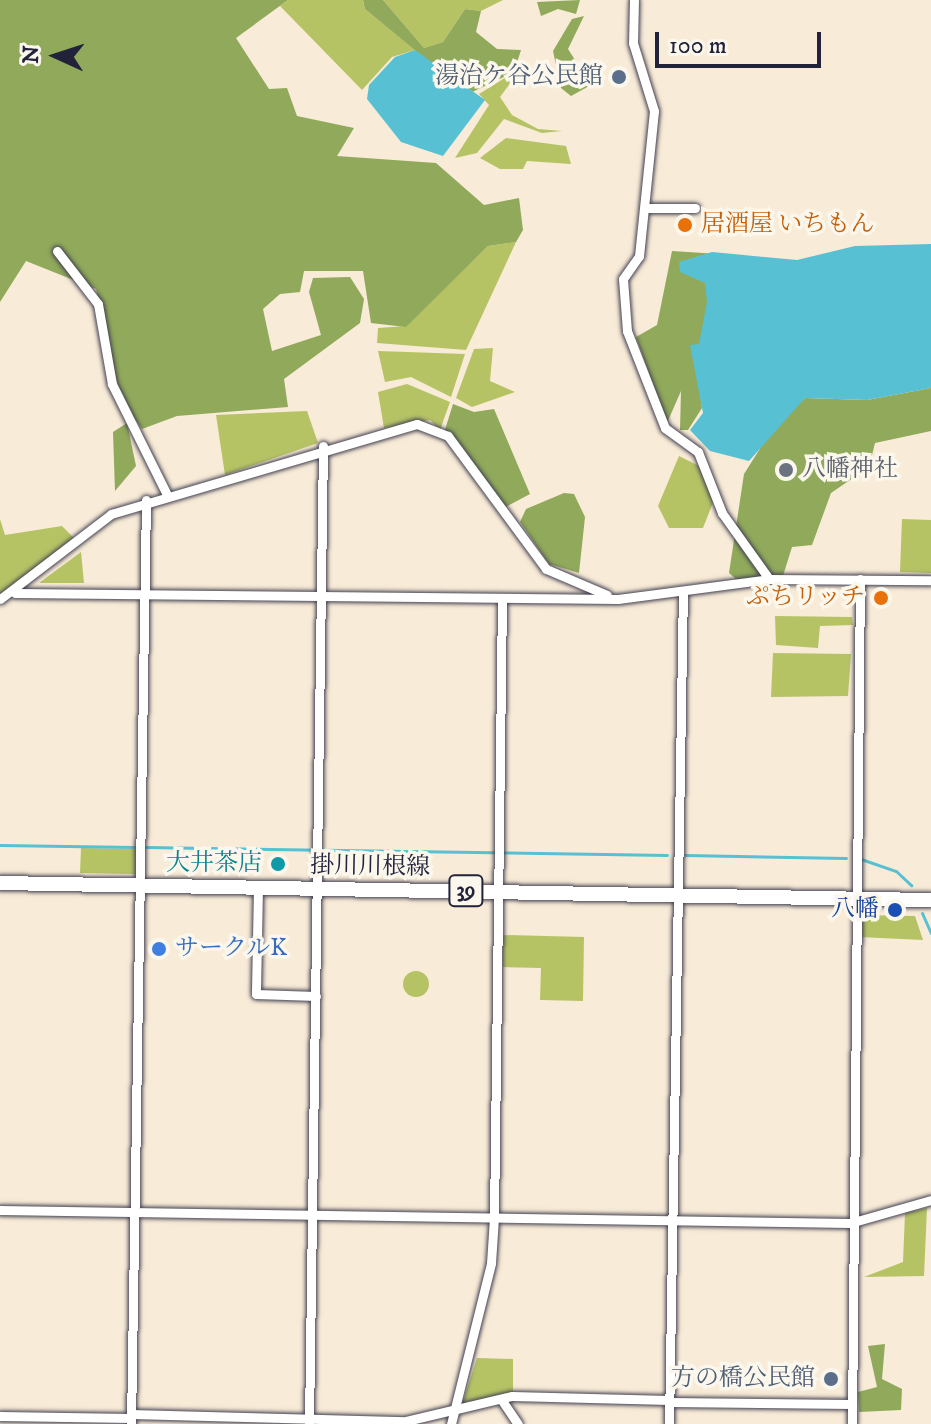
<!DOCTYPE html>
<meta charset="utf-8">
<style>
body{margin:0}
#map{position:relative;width:931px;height:1424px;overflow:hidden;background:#f8ebd7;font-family:"IM FELL DW Pica","Noto Serif JP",serif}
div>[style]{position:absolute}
.green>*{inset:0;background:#b6c365}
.round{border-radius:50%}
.forest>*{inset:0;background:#90a95a}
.water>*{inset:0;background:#57c0d3}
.stream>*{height:3px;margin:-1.5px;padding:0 1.5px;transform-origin:1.5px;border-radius:1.5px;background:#57c0d3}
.roads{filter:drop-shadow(0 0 2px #424052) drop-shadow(0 0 2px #424052)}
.minor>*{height:9px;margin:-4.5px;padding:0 4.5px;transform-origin:4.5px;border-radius:4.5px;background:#fff}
.primary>*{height:14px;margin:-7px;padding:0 7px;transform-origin:7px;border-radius:7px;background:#fff}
.dots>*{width:22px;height:22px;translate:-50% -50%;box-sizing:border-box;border:4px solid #fbf7ec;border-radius:50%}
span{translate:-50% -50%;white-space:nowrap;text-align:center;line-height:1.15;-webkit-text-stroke:7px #fbf7ec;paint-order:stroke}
.shield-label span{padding:2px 6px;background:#fbf7ec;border:2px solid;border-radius:6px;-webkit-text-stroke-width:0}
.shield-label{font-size:22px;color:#22223b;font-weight:700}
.service-label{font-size:24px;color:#4e5e75}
.right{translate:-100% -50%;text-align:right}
.food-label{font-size:24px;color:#c56008}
.left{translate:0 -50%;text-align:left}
.worship-label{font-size:24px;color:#5b616d}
.culture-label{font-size:24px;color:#0d838f}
.street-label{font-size:24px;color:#22223b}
.transit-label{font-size:24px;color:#164399}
.shop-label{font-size:24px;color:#366cbe}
.north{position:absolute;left:16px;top:16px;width:80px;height:80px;-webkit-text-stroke:6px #fbf7ec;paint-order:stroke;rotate:273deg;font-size:22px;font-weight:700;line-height:32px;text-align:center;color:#22223b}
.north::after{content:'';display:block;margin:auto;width:28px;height:36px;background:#22223b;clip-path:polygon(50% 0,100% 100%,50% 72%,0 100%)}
.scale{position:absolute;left:655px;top:32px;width:166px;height:36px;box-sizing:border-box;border:4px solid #22223b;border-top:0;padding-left:10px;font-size:24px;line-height:28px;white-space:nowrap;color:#22223b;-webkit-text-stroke:6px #fbf7ec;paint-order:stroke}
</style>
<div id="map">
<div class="green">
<i style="clip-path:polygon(288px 0,363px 0,365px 9px,415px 50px,392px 57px,362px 90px,280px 6px)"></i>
<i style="clip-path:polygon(383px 0,503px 0,481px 11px,465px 9px,443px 42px,424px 48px)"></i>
<i style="clip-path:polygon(511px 74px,517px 74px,500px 97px,512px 115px,538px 129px,562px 131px,542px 133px,504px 119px,477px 153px,455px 158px,489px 105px,479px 94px)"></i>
<i style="clip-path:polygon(506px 138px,566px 146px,571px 164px,527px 161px,523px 169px,500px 169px,480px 158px)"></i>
<i style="clip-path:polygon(516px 242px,466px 350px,377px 343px,378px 328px,406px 326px,488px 246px)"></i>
<i style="clip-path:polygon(493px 348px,490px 381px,515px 392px,472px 407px,456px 398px,474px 349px)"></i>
<i style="clip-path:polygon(378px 351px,465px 354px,451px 397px,411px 377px,385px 382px)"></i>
<i style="clip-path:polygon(407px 384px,450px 402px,440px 430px,430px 420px,384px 428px,378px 392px)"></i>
<i style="clip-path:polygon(307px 411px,318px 443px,225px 475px,216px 415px)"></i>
<i style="clip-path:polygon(679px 456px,699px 466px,714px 500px,703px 528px,669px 528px,658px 506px)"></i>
<i style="clip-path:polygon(0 519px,5px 535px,62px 526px,74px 538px,0 598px)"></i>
<i style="clip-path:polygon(902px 519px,931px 520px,931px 573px,900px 572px)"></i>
<i style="clip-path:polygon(81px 552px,84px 583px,39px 583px)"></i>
<i style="clip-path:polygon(775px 616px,852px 617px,853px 625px,820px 626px,818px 648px,776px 645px)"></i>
<i style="clip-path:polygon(773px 653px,851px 654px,848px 696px,771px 697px)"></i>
<i style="clip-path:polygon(81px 848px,136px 849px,136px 874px,80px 873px)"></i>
<i style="clip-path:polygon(859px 915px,915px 916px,923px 940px,859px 937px)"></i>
<i style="clip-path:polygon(503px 935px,584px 937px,583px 1001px,540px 1000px,541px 968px,503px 967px)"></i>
<i class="round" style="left:403px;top:971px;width:26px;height:26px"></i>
<i style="clip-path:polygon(927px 1208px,924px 1276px,864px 1277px,903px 1262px,905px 1213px)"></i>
<i style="clip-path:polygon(477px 1358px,513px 1359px,513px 1393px,462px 1405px)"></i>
</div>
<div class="forest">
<i style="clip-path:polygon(0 0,288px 0,236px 38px,269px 89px,287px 88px,297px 116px,354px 128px,337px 156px,436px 163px,484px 205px,519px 198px,523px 230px,516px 242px,488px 246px,406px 327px,371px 323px,363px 271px,304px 271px,300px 292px,280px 294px,263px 309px,272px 351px,321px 335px,309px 292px,313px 278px,350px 277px,364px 299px,360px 323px,284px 379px,288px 407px,177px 416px,142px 429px,121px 399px,96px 289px,26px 261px,0 302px)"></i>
<i style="clip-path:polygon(363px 0,383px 0,424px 48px,443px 42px,465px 9px,481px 11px,476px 32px,497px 49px,521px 50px,514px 72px,468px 94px,365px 9px)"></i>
<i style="clip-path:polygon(580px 0,576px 14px,558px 9px,541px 16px,537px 2px)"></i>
<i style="clip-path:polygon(584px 16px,568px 49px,591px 85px,571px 96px,561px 88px,553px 51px,572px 19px)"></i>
<i style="clip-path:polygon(672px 251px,719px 254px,697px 373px,702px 408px,688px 430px,680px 430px,681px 391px,667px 423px,636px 337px,657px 325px)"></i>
<i style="clip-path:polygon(931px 388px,931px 431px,875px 443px,869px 467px,831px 493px,812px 545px,792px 547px,782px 579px,737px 580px,729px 573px,744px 474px,776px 423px,805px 398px,867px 400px)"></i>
<i style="clip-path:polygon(453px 404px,474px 412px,494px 409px,530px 494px,502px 509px,444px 433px)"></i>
<i style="clip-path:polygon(127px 423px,136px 466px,115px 491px,113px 432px)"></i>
<i style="clip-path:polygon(564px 493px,574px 494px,585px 517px,579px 573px,549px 564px,520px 522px,526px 509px)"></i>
<i style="clip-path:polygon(885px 1344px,882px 1379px,902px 1389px,901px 1410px,859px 1412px,858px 1392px,877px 1387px,868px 1346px)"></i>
</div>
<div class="water">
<i style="clip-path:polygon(415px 50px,485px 100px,443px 156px,401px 142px,367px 99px,369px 85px,395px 57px)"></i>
<i style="clip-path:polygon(931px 244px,931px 388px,867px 400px,805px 398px,749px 461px,710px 451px,690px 430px,703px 413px,690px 345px,699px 344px,707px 302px,705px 283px,680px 272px,679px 262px,712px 252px,797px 260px,855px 246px)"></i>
</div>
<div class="stream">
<i style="left:0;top:845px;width:134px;rotate:0.9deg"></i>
<i style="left:146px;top:847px;width:521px;rotate:0.88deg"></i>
<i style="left:685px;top:855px;width:161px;rotate:1.1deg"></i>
<i style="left:861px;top:859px;width:37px;rotate:19deg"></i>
<i style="left:896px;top:871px;width:21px;rotate:43deg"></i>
<i style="left:922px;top:913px;width:22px;rotate:66deg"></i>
</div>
<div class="roads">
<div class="minor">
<i style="left:634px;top:0;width:43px;rotate:91.3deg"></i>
<i style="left:633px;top:43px;width:71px;rotate:72.8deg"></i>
<i style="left:654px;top:111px;width:146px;rotate:95.9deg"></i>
<i style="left:639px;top:256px;width:28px;rotate:125deg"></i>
<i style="left:623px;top:279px;width:52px;rotate:85.6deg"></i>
<i style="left:627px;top:331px;width:104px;rotate:68.6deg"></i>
<i style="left:665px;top:428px;width:41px;rotate:36deg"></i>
<i style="left:698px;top:452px;width:66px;rotate:68.5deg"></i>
<i style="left:722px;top:513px;width:81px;rotate:54.5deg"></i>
<i style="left:645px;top:208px;width:50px"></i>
<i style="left:57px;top:251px;width:67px;rotate:52.3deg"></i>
<i style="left:98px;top:304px;width:81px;rotate:80.1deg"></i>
<i style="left:112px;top:384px;width:122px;rotate:63.6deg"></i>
<i style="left:15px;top:593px;width:603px;rotate:0.57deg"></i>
<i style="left:618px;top:599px;width:152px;rotate:-7.5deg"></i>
<i style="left:769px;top:579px;width:162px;rotate:0.4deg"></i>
<i style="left:0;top:599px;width:140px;rotate:-37.4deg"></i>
<i style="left:111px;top:514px;width:319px;rotate:-16.4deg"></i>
<i style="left:417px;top:424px;width:33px;rotate:21deg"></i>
<i style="left:448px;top:436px;width:165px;rotate:53.6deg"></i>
<i style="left:546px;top:569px;width:66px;rotate:23.1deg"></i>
<i style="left:258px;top:887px;width:107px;rotate:91.1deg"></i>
<i style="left:256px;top:994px;width:60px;rotate:1.9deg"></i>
<i style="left:0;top:1210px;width:850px;rotate:0.88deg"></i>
<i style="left:850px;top:1223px;width:84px;rotate:-15.9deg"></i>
<i style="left:501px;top:1399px;width:30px;rotate:56deg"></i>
<i style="left:669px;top:1402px;width:182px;rotate:0.6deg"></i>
<i style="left:131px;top:1414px;width:275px;rotate:1.5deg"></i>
<i style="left:406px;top:1421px;width:109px;rotate:-13.3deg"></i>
<i style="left:512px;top:1396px;width:157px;rotate:1.5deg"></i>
<i style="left:0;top:1416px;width:131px;rotate:0.9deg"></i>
<i style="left:131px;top:1424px;width:924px;rotate:-89.07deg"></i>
<i style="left:309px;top:1424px;width:978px;rotate:-89.18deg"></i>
<i style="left:451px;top:1424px;width:166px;rotate:-76deg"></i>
<i style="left:491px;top:1263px;width:45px;rotate:-86.2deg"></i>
<i style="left:494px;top:1218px;width:618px;rotate:-89.26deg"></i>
<i style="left:669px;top:1424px;width:833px;rotate:-89.04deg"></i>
<i style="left:852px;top:1424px;width:845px;rotate:-89.46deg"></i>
</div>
<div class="primary">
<i style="left:0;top:883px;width:931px;rotate:1.05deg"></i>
</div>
</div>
<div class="dots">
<i style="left:619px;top:77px;background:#5c6f8a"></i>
<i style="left:685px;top:225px;background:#e8710a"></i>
<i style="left:786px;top:470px;background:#6b7280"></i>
<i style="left:881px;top:598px;background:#e8710a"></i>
<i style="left:278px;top:864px;background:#0f9aa8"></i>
<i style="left:895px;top:910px;background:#1a4fb4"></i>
<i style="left:159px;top:949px;background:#3f7fe0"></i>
<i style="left:831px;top:1379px;background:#5c6f8a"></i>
</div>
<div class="shield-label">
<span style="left:466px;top:891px">39</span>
</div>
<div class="service-label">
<span class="right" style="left:603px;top:77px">湯治ケ谷公民館</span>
<span class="right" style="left:815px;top:1379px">方の橋公民館</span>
</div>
<div class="food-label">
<span class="left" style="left:701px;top:225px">居酒屋 いちもん</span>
<span class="right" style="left:865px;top:598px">ぷちリッチ</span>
</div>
<div class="worship-label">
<span class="left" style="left:802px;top:470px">八幡神社</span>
</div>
<div class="culture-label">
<span class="right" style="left:262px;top:864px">大井茶店</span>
</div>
<div class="street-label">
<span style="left:370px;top:867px;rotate:1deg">掛川川根線</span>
</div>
<div class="transit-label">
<span class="right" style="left:879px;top:910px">八幡</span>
</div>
<div class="shop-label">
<span class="left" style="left:175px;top:949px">サークルK</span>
</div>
<div class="north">N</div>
<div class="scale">100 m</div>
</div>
